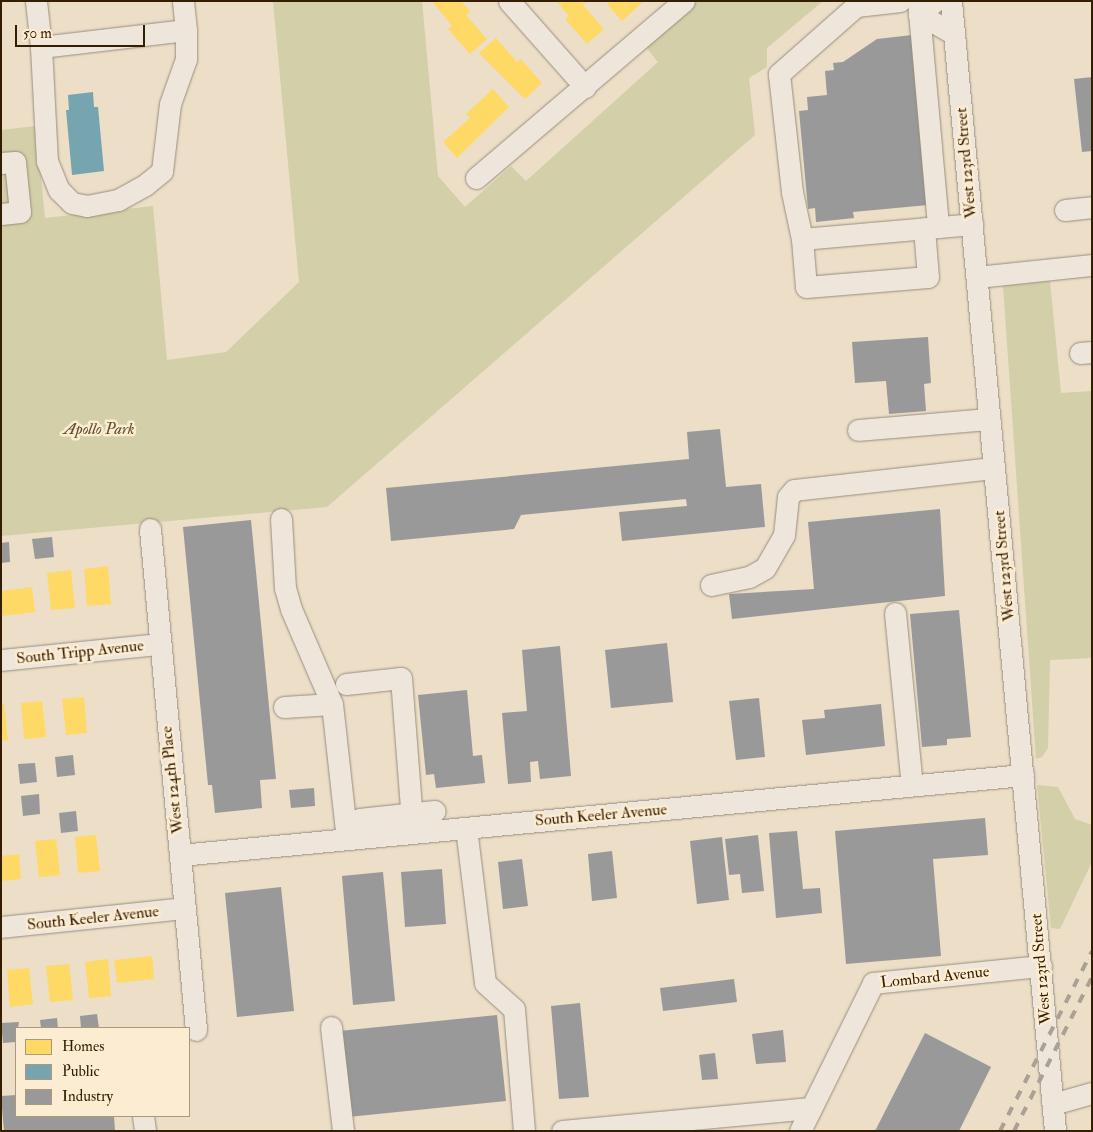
<!DOCTYPE html>
<style>
body{margin:0}
#map{position:relative;width:1093px;height:1132px;overflow:hidden;background:#ecdec7;font-family:"IM FELL Double Pica",serif}
div>[style]{position:absolute}
.green>*{inset:0;background:#d2cfa9}
.homes>*{inset:0;background:#ffd966}
.public>*{inset:0;background:#76a5af}
.industry>*{inset:0;background:#999}
.roads{filter:drop-shadow(0 0 1px #988d7d) drop-shadow(0 0 1px #988d7d)}
.minor>*{height:21px;margin:-10.5px;padding:0 10.5px;transform-origin:10.5px;border-radius:10.5px;background:#eee6db}
.rail>*{height:4px;margin-top:-2px;transform-origin:0;background:repeating-linear-gradient(90deg,#a9a195 0 9px,transparent 0 18px)}
span{translate:-50% -50%;white-space:nowrap;text-align:center;line-height:1.15;-webkit-text-stroke:5px #fcecd1;paint-order:stroke}
.street-label{font-size:16px;color:#341d00}
.park-label{font-size:16px;color:#5d4f2b;font-style:italic}
.frame{position:absolute;inset:0;border:2px solid #341d00;pointer-events:none}
.legend{position:absolute;left:15px;top:1027px;width:175px;height:90px;box-sizing:border-box;background:#fcecd1;border:1px solid #ac997d;margin:0;padding:6px 9px;list-style:none;font-size:15px;color:#341d00}
.legend li{display:flex;align-items:center;gap:10px;height:25px}
.legend b{width:25px;border:1px solid #ac997d}
.scale{position:absolute;left:15px;top:25px;width:130px;height:22px;box-sizing:border-box;border:2px solid #341d00;border-top:0;padding-left:6px;font-size:15px;line-height:18px;white-space:nowrap;color:#341d00;-webkit-text-stroke:4px #fcecd1;paint-order:stroke}
</style>
<div id="map">
<div class="green">
<i style="clip-path:polygon(273px 1px,422px 1px,438px 176px,465px 207px,511px 166px,526px 181px,658px 62px,645px 46px,695px 1px,823px 1px,767px 48px,767px 67px,749px 78px,755px 135px,327px 507px,1px 536px,1px 130px,36px 126px,45px 218px,153px 206px,167px 360px,226px 352px,299px 282px)"></i>
<i style="clip-path:polygon(1050px 281px,1061px 393px,1092px 391px,1092px 658px,1050px 660px,1048px 748px,1042px 757px,1036px 759px,1003px 286px)"></i>
<i style="clip-path:polygon(1037px 785px,1058px 787px,1075px 819px,1092px 825px,1092px 862px,1060px 929px,1051px 928px)"></i>
</div>
<div class="homes">
<i style="clip-path:polygon(432px 1px,461px 1px,470px 11px,466px 15px,487px 39px,470px 54px,448px 29px,452px 26px)"></i>
<i style="clip-path:polygon(556px 1px,587px 1px,583px 5px,604px 29px,587px 44px,565px 19px,569px 16px)"></i>
<i style="clip-path:polygon(610px 1px,644px 1px,622px 21px,607px 4px)"></i>
<i style="clip-path:polygon(496px 38px,517px 62px,521px 59px,542px 83px,525px 99px,479px 53px)"></i>
<i style="clip-path:polygon(493px 89px,509px 107px,457px 158px,443px 142px,470px 118px,466px 114px)"></i>
<i style="clip-path:polygon(108px 566px,111px 604px,87px 606px,84px 569px)"></i>
<i style="clip-path:polygon(71px 570px,75px 608px,51px 610px,47px 573px)"></i>
<i style="clip-path:polygon(32px 587px,35px 612px,1px 616px,1px 591px)"></i>
<i style="clip-path:polygon(84px 697px,87px 733px,66px 735px,62px 699px)"></i>
<i style="clip-path:polygon(42px 701px,46px 737px,24px 739px,21px 703px)"></i>
<i style="clip-path:polygon(1px 704px,4px 704px,8px 740px,1px 741px)"></i>
<i style="clip-path:polygon(96px 835px,100px 871px,78px 873px,75px 837px)"></i>
<i style="clip-path:polygon(56px 839px,60px 875px,39px 877px,35px 841px)"></i>
<i style="clip-path:polygon(19px 854px,21px 879px,1px 881px,1px 856px)"></i>
<i style="clip-path:polygon(152px 956px,154px 979px,117px 983px,114px 960px)"></i>
<i style="clip-path:polygon(108px 959px,111px 996px,89px 998px,85px 962px)"></i>
<i style="clip-path:polygon(69px 964px,73px 1000px,50px 1002px,46px 966px)"></i>
<i style="clip-path:polygon(29px 968px,33px 1004px,10px 1007px,7px 970px)"></i>
</div>
<div class="public">
<i style="clip-path:polygon(93px 92px,94px 107px,98px 107px,104px 171px,72px 175px,66px 110px,69px 110px,68px 95px)"></i>
</div>
<div class="industry">
<i style="clip-path:polygon(912px 35px,928px 205px,853px 212px,854px 218px,816px 222px,815px 208px,808px 209px,799px 111px,808px 110px,807px 97px,827px 95px,825px 71px,834px 70px,833px 63px,843px 62px,877px 39px)"></i>
<i style="clip-path:polygon(1092px 77px,1092px 151px,1082px 152px,1074px 79px)"></i>
<i style="clip-path:polygon(928px 337px,931px 383px,924px 384px,926px 411px,889px 414px,886px 381px,855px 383px,852px 342px)"></i>
<i style="clip-path:polygon(720px 429px,726px 487px,761px 484px,765px 527px,622px 541px,619px 512px,687px 506px,686px 499px,521px 515px,514px 529px,391px 541px,386px 488px,689px 459px,687px 432px)"></i>
<i style="clip-path:polygon(940px 509px,945px 596px,732px 619px,729px 594px,814px 589px,808px 522px)"></i>
<i style="clip-path:polygon(251px 520px,276px 779px,260px 780px,262px 808px,215px 813px,212px 785px,208px 785px,183px 527px)"></i>
<i style="clip-path:polygon(52px 537px,54px 557px,35px 559px,32px 539px)"></i>
<i style="clip-path:polygon(9px 542px,10px 562px,1px 563px,1px 543px)"></i>
<i style="clip-path:polygon(959px 610px,971px 737px,947px 739px,947px 745px,922px 747px,910px 614px)"></i>
<i style="clip-path:polygon(667px 643px,673px 702px,611px 708px,605px 650px)"></i>
<i style="clip-path:polygon(560px 646px,571px 776px,540px 779px,538px 761px,530px 762px,531px 782px,508px 784px,502px 713px,527px 711px,522px 650px)"></i>
<i style="clip-path:polygon(467px 690px,473px 756px,482px 755px,485px 783px,436px 788px,434px 774px,426px 775px,418px 695px)"></i>
<i style="clip-path:polygon(759px 698px,765px 757px,736px 760px,729px 701px)"></i>
<i style="clip-path:polygon(881px 704px,885px 746px,806px 755px,802px 720px,825px 718px,824px 710px)"></i>
<i style="clip-path:polygon(73px 755px,75px 775px,57px 777px,55px 757px)"></i>
<i style="clip-path:polygon(35px 763px,37px 782px,20px 784px,18px 764px)"></i>
<i style="clip-path:polygon(314px 788px,315px 806px,291px 808px,289px 790px)"></i>
<i style="clip-path:polygon(39px 794px,40px 814px,23px 816px,21px 796px)"></i>
<i style="clip-path:polygon(76px 811px,78px 831px,61px 833px,59px 813px)"></i>
<i style="clip-path:polygon(985px 818px,988px 855px,933px 859px,941px 956px,846px 964px,835px 831px)"></i>
<i style="clip-path:polygon(797px 831px,803px 889px,820px 888px,822px 913px,776px 918px,769px 833px)"></i>
<i style="clip-path:polygon(758px 835px,764px 891px,742px 893px,740px 874px,729px 875px,725px 839px)"></i>
<i style="clip-path:polygon(722px 837px,729px 900px,697px 904px,690px 841px)"></i>
<i style="clip-path:polygon(612px 851px,617px 898px,592px 901px,588px 854px)"></i>
<i style="clip-path:polygon(522px 859px,528px 906px,503px 909px,498px 862px)"></i>
<i style="clip-path:polygon(442px 869px,446px 924px,405px 927px,401px 872px)"></i>
<i style="clip-path:polygon(383px 872px,395px 1001px,353px 1005px,342px 876px)"></i>
<i style="clip-path:polygon(281px 887px,294px 1011px,237px 1017px,225px 893px)"></i>
<i style="clip-path:polygon(734px 979px,737px 1002px,663px 1011px,660px 988px)"></i>
<i style="clip-path:polygon(580px 1003px,589px 1097px,559px 1099px,551px 1006px)"></i>
<i style="clip-path:polygon(97px 1014px,99px 1028px,81px 1028px,80px 1016px)"></i>
<i style="clip-path:polygon(497px 1015px,506px 1101px,348px 1117px,339px 1031px)"></i>
<i style="clip-path:polygon(57px 1018px,58px 1028px,41px 1028px,40px 1020px)"></i>
<i style="clip-path:polygon(19px 1022px,16px 1042px,3px 1043px,1px 1023px)"></i>
<i style="clip-path:polygon(783px 1030px,786px 1062px,756px 1064px,752px 1034px)"></i>
<i style="clip-path:polygon(925px 1033px,991px 1067px,959px 1131px,875px 1131px)"></i>
<i style="clip-path:polygon(715px 1053px,718px 1079px,702px 1080px,699px 1055px)"></i>
<i style="clip-path:polygon(16px 1095px,16px 1116px,114px 1116px,115px 1131px,4px 1131px,1px 1096px)"></i>
</div>
<div class="roads">
<div class="minor">
<i style="left:36px;top:1px;width:46px;rotate:83.8deg"></i>
<i style="left:41px;top:47px;width:146px;rotate:-6.7deg"></i>
<i style="left:186px;top:30px;width:29px;rotate:-96deg"></i>
<i style="left:509px;top:1px;width:115px;rotate:48.5deg"></i>
<i style="left:900px;top:1px;width:44px;rotate:173.5deg"></i>
<i style="left:856px;top:6px;width:103px;rotate:138.6deg"></i>
<i style="left:779px;top:74px;width:119px;rotate:83.7deg"></i>
<i style="left:792px;top:192px;width:48px;rotate:78deg"></i>
<i style="left:802px;top:239px;width:171px;rotate:-5deg"></i>
<i style="left:918px;top:1px;width:227px;rotate:84.9deg"></i>
<i style="left:935px;top:1px;width:21px;rotate:141deg"></i>
<i style="left:919px;top:14px;width:40px;rotate:29.7deg"></i>
<i style="left:951px;top:1px;width:1135px;rotate:84.74deg"></i>
<i style="left:41px;top:47px;width:114px;rotate:87deg"></i>
<i style="left:47px;top:161px;width:31px;rotate:68deg"></i>
<i style="left:59px;top:190px;width:18px;rotate:45deg"></i>
<i style="left:72px;top:203px;width:15px;rotate:11deg"></i>
<i style="left:87px;top:206px;width:32px;rotate:-11deg"></i>
<i style="left:118px;top:200px;width:31px;rotate:-29deg"></i>
<i style="left:145px;top:185px;width:22px;rotate:-39deg"></i>
<i style="left:162px;top:171px;width:67px;rotate:-83.2deg"></i>
<i style="left:170px;top:104px;width:48px;rotate:-70.4deg"></i>
<i style="left:186px;top:59px;width:29px;rotate:-90deg"></i>
<i style="left:1px;top:163px;width:14px;rotate:-4deg"></i>
<i style="left:15px;top:162px;width:50px;rotate:84.3deg"></i>
<i style="left:20px;top:212px;width:19px;rotate:174deg"></i>
<i style="left:476px;top:178px;width:273px;rotate:-40.4deg"></i>
<i style="left:1065px;top:210px;width:27px;rotate:-6deg"></i>
<i style="left:802px;top:239px;width:48px;rotate:85.2deg"></i>
<i style="left:806px;top:287px;width:122px;rotate:-4.7deg"></i>
<i style="left:928px;top:277px;width:49px;rotate:-94.7deg"></i>
<i style="left:977px;top:277px;width:116px;rotate:-6deg"></i>
<i style="left:1080px;top:353px;width:12px;rotate:-5deg"></i>
<i style="left:858px;top:430px;width:132px;rotate:-4.8deg"></i>
<i style="left:281px;top:519px;width:69px;rotate:86.7deg"></i>
<i style="left:285px;top:588px;width:22px;rotate:74deg"></i>
<i style="left:291px;top:609px;width:103px;rotate:66.7deg"></i>
<i style="left:332px;top:704px;width:136px;rotate:83.7deg"></i>
<i style="left:150px;top:529px;width:503px;rotate:84.75deg"></i>
<i style="left:711px;top:585px;width:39px;rotate:-12deg"></i>
<i style="left:749px;top:577px;width:18px;rotate:-29deg"></i>
<i style="left:765px;top:568px;width:38px;rotate:-60deg"></i>
<i style="left:784px;top:535px;width:38px;rotate:-84deg"></i>
<i style="left:788px;top:497px;width:9px;rotate:-49deg"></i>
<i style="left:794px;top:490px;width:201px;rotate:-6.3deg"></i>
<i style="left:895px;top:613px;width:173px;rotate:84.4deg"></i>
<i style="left:1px;top:660px;width:159px;rotate:-5.8deg"></i>
<i style="left:346px;top:684px;width:55px;rotate:-6.2deg"></i>
<i style="left:401px;top:678px;width:155px;rotate:85.6deg"></i>
<i style="left:284px;top:707px;width:48px;rotate:-3.6deg"></i>
<i style="left:359px;top:819px;width:76px;rotate:-6deg"></i>
<i style="left:466px;top:828px;width:156px;rotate:83deg"></i>
<i style="left:485px;top:983px;width:39px;rotate:42deg"></i>
<i style="left:514px;top:1009px;width:122px;rotate:85.3deg"></i>
<i style="left:180px;top:855px;width:847px;rotate:-5.42deg"></i>
<i style="left:1px;top:927px;width:185px;rotate:-5.9deg"></i>
<i style="left:331px;top:1027px;width:105px;rotate:83.4deg"></i>
<i style="left:1053px;top:1104px;width:41px;rotate:-15.8deg"></i>
<i style="left:143px;top:1116px;width:15px;rotate:82deg"></i>
<i style="left:562px;top:1131px;width:250px;rotate:-5.3deg"></i>
<i style="left:800px;top:1131px;width:165px;rotate:-63.7deg"></i>
<i style="left:873px;top:983px;width:169px;rotate:-5.8deg"></i>
</div>
</div>
<div class="rail">
<i style="left:1000px;top:1131px;width:202px;rotate:-62.9deg"></i>
<i style="left:1014px;top:1131px;width:173px;rotate:-63.1deg"></i>
</div>
<div class="street-label">
<span style="left:966px;top:163px;rotate:-95deg">West 123rd Street</span>
<span style="left:1004px;top:566px;rotate:-95deg">West 123rd Street</span>
<span style="left:80px;top:652px;rotate:-6deg">South Tripp Avenue</span>
<span style="left:172px;top:780px;rotate:-96deg">West 124th Place</span>
<span style="left:601px;top:815px;rotate:-5deg">South Keeler Avenue</span>
<span style="left:93px;top:918px;rotate:-6deg">South Keeler Avenue</span>
<span style="left:1041px;top:969px;rotate:-95deg">West 123rd Street</span>
<span style="left:935px;top:977px;rotate:-6deg">Lombard Avenue</span>
</div>
<div class="park-label">
<span style="left:99px;top:429px">Apollo Park</span>
</div>
<div class="frame"></div>
<ul class="legend">
<li><b style="height:14px;background:#ffd966"></b>Homes</li>
<li><b style="height:14px;background:#76a5af"></b>Public</li>
<li><b style="height:14px;background:#999"></b>Industry</li>
</ul>
<div class="scale">50 m</div>
</div>
